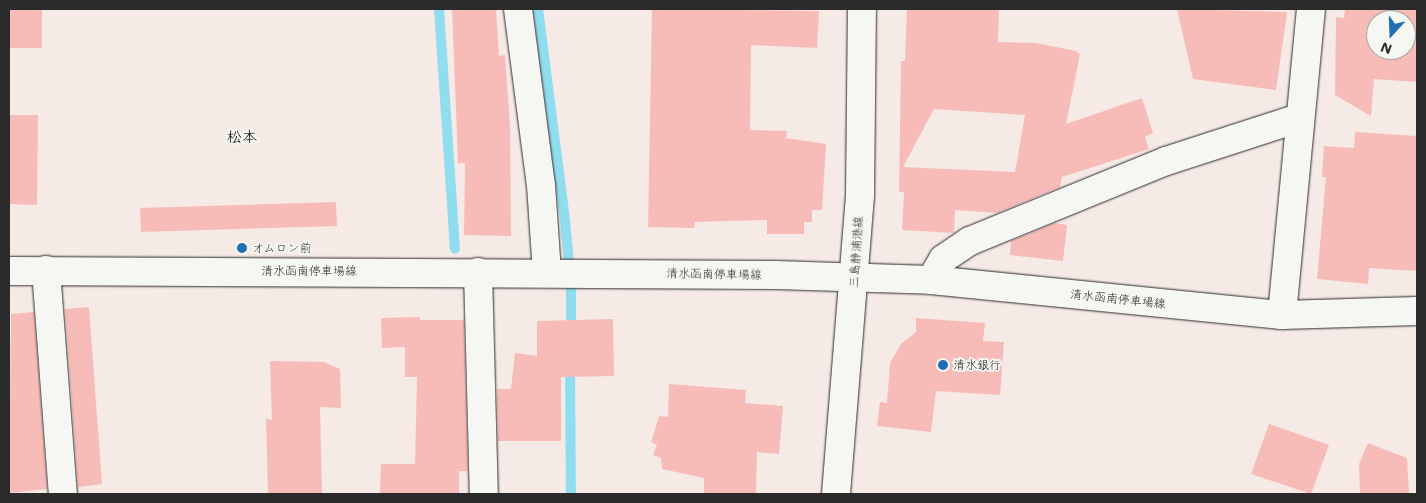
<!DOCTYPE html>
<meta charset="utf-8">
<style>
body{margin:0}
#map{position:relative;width:1426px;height:503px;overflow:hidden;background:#f6eae6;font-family:Mali,"Klee One",sans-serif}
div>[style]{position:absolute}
.stream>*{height:10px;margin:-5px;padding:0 5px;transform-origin:5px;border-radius:5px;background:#8fddee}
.building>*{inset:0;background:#f8bcb8}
.roads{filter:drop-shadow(0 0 1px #2b2b2b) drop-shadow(0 0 1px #2b2b2b)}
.minor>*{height:28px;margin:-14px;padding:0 14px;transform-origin:14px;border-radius:14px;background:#f6f6f2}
.secondary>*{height:28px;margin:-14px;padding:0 14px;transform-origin:14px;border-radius:14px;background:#f6f6f2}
.dots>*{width:14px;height:14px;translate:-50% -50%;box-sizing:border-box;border:2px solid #f6f6f2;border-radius:50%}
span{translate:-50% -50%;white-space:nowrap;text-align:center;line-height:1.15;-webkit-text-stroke:4px #f6f6f2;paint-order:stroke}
.poi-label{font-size:12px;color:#2b2b2b}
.left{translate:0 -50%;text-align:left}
.street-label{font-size:12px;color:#2b2b2b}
.quarter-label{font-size:15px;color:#2b2b2b;font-weight:700}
.frame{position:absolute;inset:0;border:10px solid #2b2b2b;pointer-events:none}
.north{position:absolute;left:1366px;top:10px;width:50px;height:50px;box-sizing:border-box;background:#f6f6f2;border:1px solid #a5a5a2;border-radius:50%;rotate:200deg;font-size:14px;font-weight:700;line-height:20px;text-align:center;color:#2b2b2b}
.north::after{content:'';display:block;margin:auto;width:18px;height:22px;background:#1f6fb2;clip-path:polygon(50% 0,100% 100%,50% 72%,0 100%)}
</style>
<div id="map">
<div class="stream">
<i style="left:439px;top:9px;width:240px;rotate:86.2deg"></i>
<i style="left:538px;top:9px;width:214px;rotate:82.7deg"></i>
<i style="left:565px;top:221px;width:62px;rotate:84.5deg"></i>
<i style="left:571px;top:283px;width:50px;rotate:90deg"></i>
<i style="left:570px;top:365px;width:129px;rotate:89.6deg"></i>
</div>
<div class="building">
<i style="clip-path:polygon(9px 9px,42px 9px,42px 48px,9px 48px)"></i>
<i style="clip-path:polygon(452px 9px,496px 9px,499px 56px,505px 55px,510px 126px,511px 236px,464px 235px,465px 163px,458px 163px)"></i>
<i style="clip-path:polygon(652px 9px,819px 11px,817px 48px,751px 45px,750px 130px,787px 131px,786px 138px,826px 144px,822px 210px,812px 210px,812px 222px,804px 222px,804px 234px,767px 234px,767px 220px,695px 222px,694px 228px,648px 227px)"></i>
<i style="clip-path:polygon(evenodd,907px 9px,999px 9px,998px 42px,1036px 43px,1076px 51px,1080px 54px,1066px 124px,1142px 98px,1153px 133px,1145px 137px,1149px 149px,1062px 177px,1060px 187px,997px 213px,955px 210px,954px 233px,902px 230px,904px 192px,899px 192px,901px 61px,905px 61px,907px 9px,934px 109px,1025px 115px,1015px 172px,903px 167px,934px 109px)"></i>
<i style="clip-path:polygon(1177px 9px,1287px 12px,1276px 90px,1193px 79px)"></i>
<i style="clip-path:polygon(evenodd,1345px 9px,1417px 9px,1417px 82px,1374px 79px,1371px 116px,1335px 95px,1336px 17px,1344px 18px,1345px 9px,1376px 20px,1406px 20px,1406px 50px,1376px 50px,1376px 20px)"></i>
<i style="clip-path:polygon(9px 115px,38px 115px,37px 205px,9px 204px)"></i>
<i style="clip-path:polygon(1355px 132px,1417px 136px,1417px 271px,1369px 268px,1368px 284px,1317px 279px,1326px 177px,1322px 177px,1324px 146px,1354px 148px)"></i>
<i style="clip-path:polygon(336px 202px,337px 226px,141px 232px,140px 208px)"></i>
<i style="clip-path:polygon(1055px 223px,1067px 225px,1063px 261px,1010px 255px,1011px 241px)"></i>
<i style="clip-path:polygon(89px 307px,102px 484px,78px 487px,65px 309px)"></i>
<i style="clip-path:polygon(34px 312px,47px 489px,9px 493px,11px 314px)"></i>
<i style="clip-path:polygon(420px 317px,420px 320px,464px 320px,468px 471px,459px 471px,459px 494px,380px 494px,381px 464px,415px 464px,417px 377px,405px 377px,405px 347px,382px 348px,381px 318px)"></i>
<i style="clip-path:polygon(916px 318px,985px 323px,983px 341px,1004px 342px,1000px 395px,936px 391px,931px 432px,877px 426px,880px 402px,887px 403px,890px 363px,901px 344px,916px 332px)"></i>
<i style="clip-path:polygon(613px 319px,614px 376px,561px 377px,561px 441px,498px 441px,497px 389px,511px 389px,515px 353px,537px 356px,537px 321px)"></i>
<i style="clip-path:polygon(270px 361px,324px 362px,340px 369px,341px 408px,320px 407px,322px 494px,268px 494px,266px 419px,272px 420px)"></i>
<i style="clip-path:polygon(669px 384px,746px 390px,745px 403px,783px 406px,779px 454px,757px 452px,756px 494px,704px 494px,704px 478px,662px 469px,661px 458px,653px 455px,657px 445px,651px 442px,659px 416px,668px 417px)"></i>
<i style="clip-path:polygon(1269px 424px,1329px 445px,1311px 494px,1251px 474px)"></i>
<i style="clip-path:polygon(1368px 443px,1407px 458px,1409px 494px,1360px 494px,1359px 464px)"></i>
</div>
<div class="roads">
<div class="minor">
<i style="left:518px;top:9px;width:177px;rotate:82.6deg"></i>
<i style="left:541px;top:185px;width:87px;rotate:86.1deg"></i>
<i style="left:46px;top:270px;width:225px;rotate:85.7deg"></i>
<i style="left:478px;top:272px;width:222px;rotate:88.5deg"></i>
<i style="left:931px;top:280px;width:24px;rotate:-60deg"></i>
<i style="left:943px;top:259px;width:32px;rotate:-34deg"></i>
<i style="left:970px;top:241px;width:212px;rotate:-22.2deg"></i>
<i style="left:1166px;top:161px;width:140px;rotate:-17.9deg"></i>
<i style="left:1282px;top:315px;width:307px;rotate:-84.6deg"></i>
</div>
<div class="secondary">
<i style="left:9px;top:271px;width:767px;rotate:0.3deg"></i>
<i style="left:776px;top:275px;width:155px;rotate:1.8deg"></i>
<i style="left:931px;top:280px;width:353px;rotate:5.7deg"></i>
<i style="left:1282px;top:315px;width:135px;rotate:-1.7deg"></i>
<i style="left:836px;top:494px;width:300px;rotate:-85.4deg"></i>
<i style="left:860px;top:195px;width:186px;rotate:-89.4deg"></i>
</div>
</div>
<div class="dots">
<i style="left:242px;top:248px;background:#1f6fb2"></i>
<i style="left:943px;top:365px;background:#1f6fb2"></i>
</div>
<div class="poi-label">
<span class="left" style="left:252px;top:248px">オムロン前</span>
<span class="left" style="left:953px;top:365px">清水銀行</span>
</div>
<div class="street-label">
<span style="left:856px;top:252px;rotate:-86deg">三島静浦港線</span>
<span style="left:309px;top:271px">清水函南停車場線</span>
<span style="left:714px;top:274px;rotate:1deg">清水函南停車場線</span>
<span style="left:1118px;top:299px;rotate:6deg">清水函南停車場線</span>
</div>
<div class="quarter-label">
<span style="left:242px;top:137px">松本</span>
</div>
<div class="frame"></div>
<div class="north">N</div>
</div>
